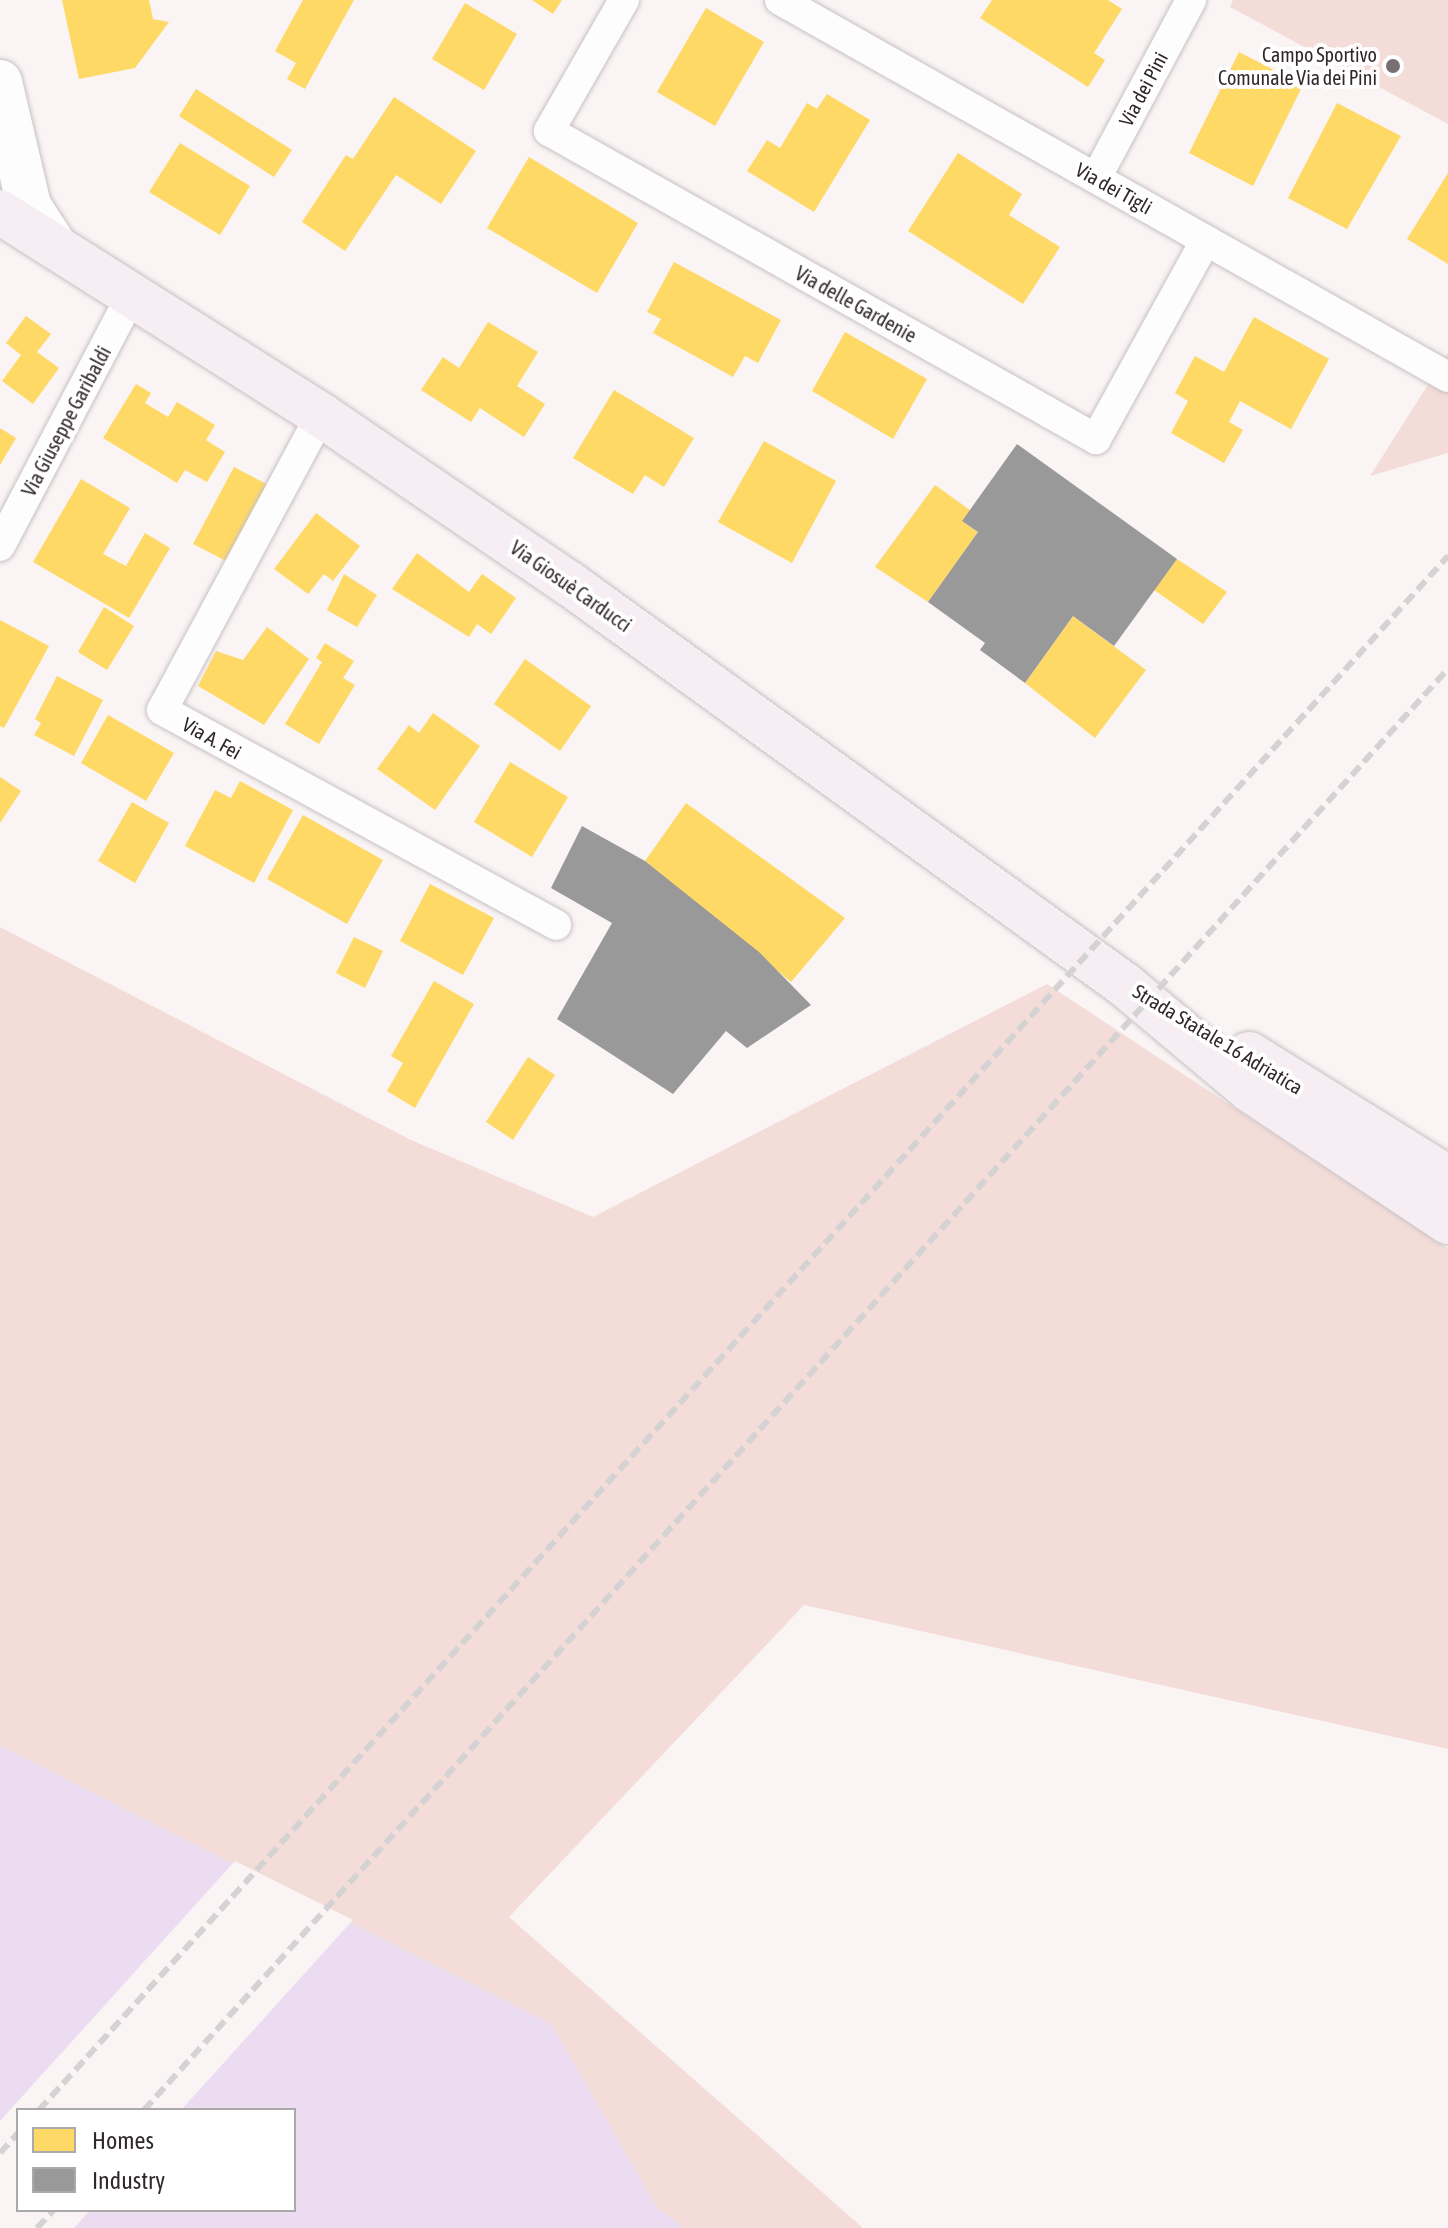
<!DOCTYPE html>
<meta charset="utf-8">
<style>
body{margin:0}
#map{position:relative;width:1448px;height:2228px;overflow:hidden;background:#faf4f5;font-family:"Asap Condensed",sans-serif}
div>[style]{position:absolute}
.green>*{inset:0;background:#f4ddd8}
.water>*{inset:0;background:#ecdcf1}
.pier>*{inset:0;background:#faf4f5}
.homes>*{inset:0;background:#ffd966}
.industry>*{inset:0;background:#999}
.roads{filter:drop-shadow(0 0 2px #c8c1c3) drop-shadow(0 0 2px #c8c1c3)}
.minor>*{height:30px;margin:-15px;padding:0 15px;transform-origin:15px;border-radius:15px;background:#fefdfe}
.secondary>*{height:44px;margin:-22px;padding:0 22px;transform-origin:22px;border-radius:22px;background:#fefdfe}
.primary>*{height:44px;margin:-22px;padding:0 22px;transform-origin:22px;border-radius:22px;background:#f6eef3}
.rail>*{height:6px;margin-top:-3px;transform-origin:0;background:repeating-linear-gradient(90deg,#d5d2d3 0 12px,transparent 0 18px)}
.dots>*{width:22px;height:22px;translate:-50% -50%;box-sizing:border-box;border:4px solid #fff;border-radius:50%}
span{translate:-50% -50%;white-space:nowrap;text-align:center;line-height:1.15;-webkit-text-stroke:8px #fff;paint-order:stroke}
.poi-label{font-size:20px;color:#31282b}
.right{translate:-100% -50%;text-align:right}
.street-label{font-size:20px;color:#31282b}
.legend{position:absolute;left:16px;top:2108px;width:280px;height:104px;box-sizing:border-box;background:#fff;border:2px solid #ada9aa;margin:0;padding:10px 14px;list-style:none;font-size:24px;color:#31282b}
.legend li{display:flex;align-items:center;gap:16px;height:40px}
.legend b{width:40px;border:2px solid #ada9aa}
</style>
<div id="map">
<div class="green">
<i style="clip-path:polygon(1233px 0,1448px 0,1448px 124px,1230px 7px)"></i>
<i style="clip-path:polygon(1448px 353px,1448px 453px,1370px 476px)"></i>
<i style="clip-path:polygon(0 927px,411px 1140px,593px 1217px,1047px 984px,1448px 1249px,1448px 1749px,804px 1605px,509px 1917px,863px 2228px,685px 2228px,658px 2209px,551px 2024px,0 1746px)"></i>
</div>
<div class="water">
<i style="clip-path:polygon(evenodd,0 1746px,551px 2024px,658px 2209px,685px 2228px,0 2228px,0 1746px,18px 2110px,294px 2110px,294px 2210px,18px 2210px,18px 2110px)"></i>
</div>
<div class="pier">
<i style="clip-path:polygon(235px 1861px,353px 1920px,181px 2110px,18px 2110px,18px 2210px,90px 2210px,74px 2228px,0 2228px,0 2121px)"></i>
</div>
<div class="homes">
<i style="clip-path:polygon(62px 0,149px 0,153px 19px,169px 22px,135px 68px,79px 79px)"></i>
<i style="clip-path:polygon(303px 0,354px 0,305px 89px,287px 79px,296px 63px,275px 51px)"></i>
<i style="clip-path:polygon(532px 0,562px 0,553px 14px)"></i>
<i style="clip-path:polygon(992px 0,1108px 0,1122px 9px,1094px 53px,1105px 60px,1088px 87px,980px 18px)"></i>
<i style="clip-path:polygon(465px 3px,517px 34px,484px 90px,432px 59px)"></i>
<i style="clip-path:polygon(706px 8px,764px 42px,715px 126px,657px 92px)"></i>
<i style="clip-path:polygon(1239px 52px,1303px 85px,1253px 186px,1189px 153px)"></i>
<i style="clip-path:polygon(196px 89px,292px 150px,274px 177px,179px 116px)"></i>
<i style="clip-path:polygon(827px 94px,870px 120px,814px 212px,747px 171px,767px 140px,780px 148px,807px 103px,817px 109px)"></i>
<i style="clip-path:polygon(394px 97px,476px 151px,441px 204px,396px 175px,345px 251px,302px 222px,346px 155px,353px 159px)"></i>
<i style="clip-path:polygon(1337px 103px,1401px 136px,1347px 229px,1288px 198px)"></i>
<i style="clip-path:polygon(180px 143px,250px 186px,220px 235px,149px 192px)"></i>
<i style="clip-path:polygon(958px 153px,1022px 194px,1009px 215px,1060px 247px,1023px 304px,908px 231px)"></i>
<i style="clip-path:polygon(529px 157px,638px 223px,597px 293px,487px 228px)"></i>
<i style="clip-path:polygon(1448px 173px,1448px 264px,1407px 239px)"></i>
<i style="clip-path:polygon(674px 262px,781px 320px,758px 363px,745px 356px,733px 377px,653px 333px,661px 319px,647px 312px)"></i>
<i style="clip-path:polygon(26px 316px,51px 334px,37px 352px,59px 368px,33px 404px,2px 381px,21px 355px,6px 343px)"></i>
<i style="clip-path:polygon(1254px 317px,1329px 359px,1291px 429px,1240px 401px,1229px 422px,1243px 430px,1224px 463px,1171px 433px,1188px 401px,1175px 393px,1195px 356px,1224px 372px)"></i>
<i style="clip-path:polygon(488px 322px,538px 352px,517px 386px,545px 404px,524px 437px,480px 408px,471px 422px,421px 390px,443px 357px,459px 368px)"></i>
<i style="clip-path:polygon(845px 332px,927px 379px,893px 439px,812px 391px)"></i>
<i style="clip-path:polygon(136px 384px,151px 393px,145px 403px,168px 417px,177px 402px,215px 425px,206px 440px,225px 452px,207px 482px,185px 470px,177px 483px,103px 438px)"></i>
<i style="clip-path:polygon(614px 390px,694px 438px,664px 487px,645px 475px,633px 494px,573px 458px)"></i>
<i style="clip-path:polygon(0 428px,16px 438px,0 465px)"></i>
<i style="clip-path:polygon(764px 441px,836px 481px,792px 563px,718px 522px)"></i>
<i style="clip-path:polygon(234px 467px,270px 486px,230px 563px,193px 544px)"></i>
<i style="clip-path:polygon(81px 479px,130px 508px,103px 554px,126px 566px,145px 533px,170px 548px,129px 618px,33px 562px)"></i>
<i style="clip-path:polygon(935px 485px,970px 510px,962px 521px,978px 532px,928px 602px,875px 567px)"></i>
<i style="clip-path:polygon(316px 513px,360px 546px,333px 581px,324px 574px,308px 594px,274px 569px)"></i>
<i style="clip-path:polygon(417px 553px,469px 592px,482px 574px,516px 598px,491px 634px,477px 624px,469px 637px,392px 589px)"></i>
<i style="clip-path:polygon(1177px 559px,1227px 592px,1203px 624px,1154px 590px)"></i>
<i style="clip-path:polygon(344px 574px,377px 595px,357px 627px,327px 610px)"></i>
<i style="clip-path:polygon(104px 607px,134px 626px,107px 670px,78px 652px)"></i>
<i style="clip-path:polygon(1073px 616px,1146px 670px,1095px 738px,1025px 683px)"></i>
<i style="clip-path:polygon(0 620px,49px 646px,4px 728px,0 726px)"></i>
<i style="clip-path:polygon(267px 627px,309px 659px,264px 725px,198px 686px,216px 651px,243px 660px)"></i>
<i style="clip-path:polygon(325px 643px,354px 661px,343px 678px,355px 685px,319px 744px,285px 724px,322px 662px,316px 658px)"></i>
<i style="clip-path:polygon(525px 659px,591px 706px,560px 751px,494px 704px)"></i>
<i style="clip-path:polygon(57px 676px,103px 700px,74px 756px,34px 735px,41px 723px,35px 719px)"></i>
<i style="clip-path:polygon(433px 713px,480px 746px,435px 810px,377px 769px,409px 725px,419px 733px)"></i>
<i style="clip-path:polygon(108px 715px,174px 753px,146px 801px,81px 763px)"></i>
<i style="clip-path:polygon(510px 762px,568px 797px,532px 857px,474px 822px)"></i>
<i style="clip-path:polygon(0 777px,21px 791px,0 823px)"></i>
<i style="clip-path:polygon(240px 781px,293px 810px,254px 883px,185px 846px,215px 790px,231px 798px)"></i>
<i style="clip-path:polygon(132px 802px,169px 823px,135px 883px,98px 861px)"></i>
<i style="clip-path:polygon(686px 803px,845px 918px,791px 982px,645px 861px)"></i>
<i style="clip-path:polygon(303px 815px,383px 860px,347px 924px,267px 879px)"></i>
<i style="clip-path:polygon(430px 884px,494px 918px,463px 975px,400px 941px)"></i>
<i style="clip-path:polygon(354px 937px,383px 951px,365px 988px,336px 973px)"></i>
<i style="clip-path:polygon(434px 981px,474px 1004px,415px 1108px,387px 1091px,403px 1063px,391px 1056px)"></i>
<i style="clip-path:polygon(528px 1057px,555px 1075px,513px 1140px,486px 1122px)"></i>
</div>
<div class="industry">
<i style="clip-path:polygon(1017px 444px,1177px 559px,1114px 646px,1073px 616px,1025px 683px,980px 650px,985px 643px,928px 602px,978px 532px,962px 521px)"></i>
<i style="clip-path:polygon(582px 826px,645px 861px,759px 952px,811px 1005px,747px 1048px,726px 1031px,673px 1094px,557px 1019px,612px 923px,551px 888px)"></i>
</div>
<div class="roads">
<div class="minor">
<i style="left:624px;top:0;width:151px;rotate:119.8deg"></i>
<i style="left:549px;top:131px;width:628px;rotate:29.38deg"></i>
<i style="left:1096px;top:439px;width:227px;rotate:-61.1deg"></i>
<i style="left:780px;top:0;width:767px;rotate:29.44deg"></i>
<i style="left:1096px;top:178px;width:202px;rotate:-61.9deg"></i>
<i style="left:321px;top:415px;width:335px;rotate:118.3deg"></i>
<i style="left:162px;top:710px;width:449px;rotate:28.6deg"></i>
<i style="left:0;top:546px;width:284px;rotate:-62.3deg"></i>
</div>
<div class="secondary">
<i style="left:0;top:82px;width:127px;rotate:76.8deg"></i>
<i style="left:29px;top:206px;width:48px;rotate:57deg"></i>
</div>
<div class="primary">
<i style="left:0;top:212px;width:380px;rotate:32.3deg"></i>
<i style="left:321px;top:415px;width:301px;rotate:34.2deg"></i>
<i style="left:570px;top:584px;width:685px;rotate:35.85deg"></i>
<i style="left:1125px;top:985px;width:163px;rotate:40deg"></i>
<i style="left:1250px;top:1090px;width:238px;rotate:33.7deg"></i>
<i style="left:1249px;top:1054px;width:234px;rotate:31.9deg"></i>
</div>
</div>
<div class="rail">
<i style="left:39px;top:2110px;width:2098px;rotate:-47.8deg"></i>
<i style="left:144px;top:2110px;width:1943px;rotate:-47.86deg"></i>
<i style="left:0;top:2153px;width:27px;rotate:-48deg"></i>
<i style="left:37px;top:2228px;width:25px;rotate:-47deg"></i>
</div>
<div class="dots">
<i style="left:1393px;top:66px;background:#776f72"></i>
</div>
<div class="poi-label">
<span class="right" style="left:1377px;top:66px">Campo Sportivo<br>Comunale Via dei Pini</span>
</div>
<div class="street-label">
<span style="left:1143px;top:89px;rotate:-62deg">Via dei Pini</span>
<span style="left:1114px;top:188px;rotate:29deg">Via dei Tigli</span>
<span style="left:856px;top:304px;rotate:29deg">Via delle Gardenie</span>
<span style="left:66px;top:421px;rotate:-62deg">Via Giuseppe Garibaldi</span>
<span style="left:571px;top:586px;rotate:35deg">Via Giosuè Carducci</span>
<span style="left:212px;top:738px;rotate:29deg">Via A. Fei</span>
<span style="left:1218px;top:1039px;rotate:31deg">Strada Statale 16 Adriatica</span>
</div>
<ul class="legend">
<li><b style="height:22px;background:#ffd966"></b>Homes</li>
<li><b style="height:22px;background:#999"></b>Industry</li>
</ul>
</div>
